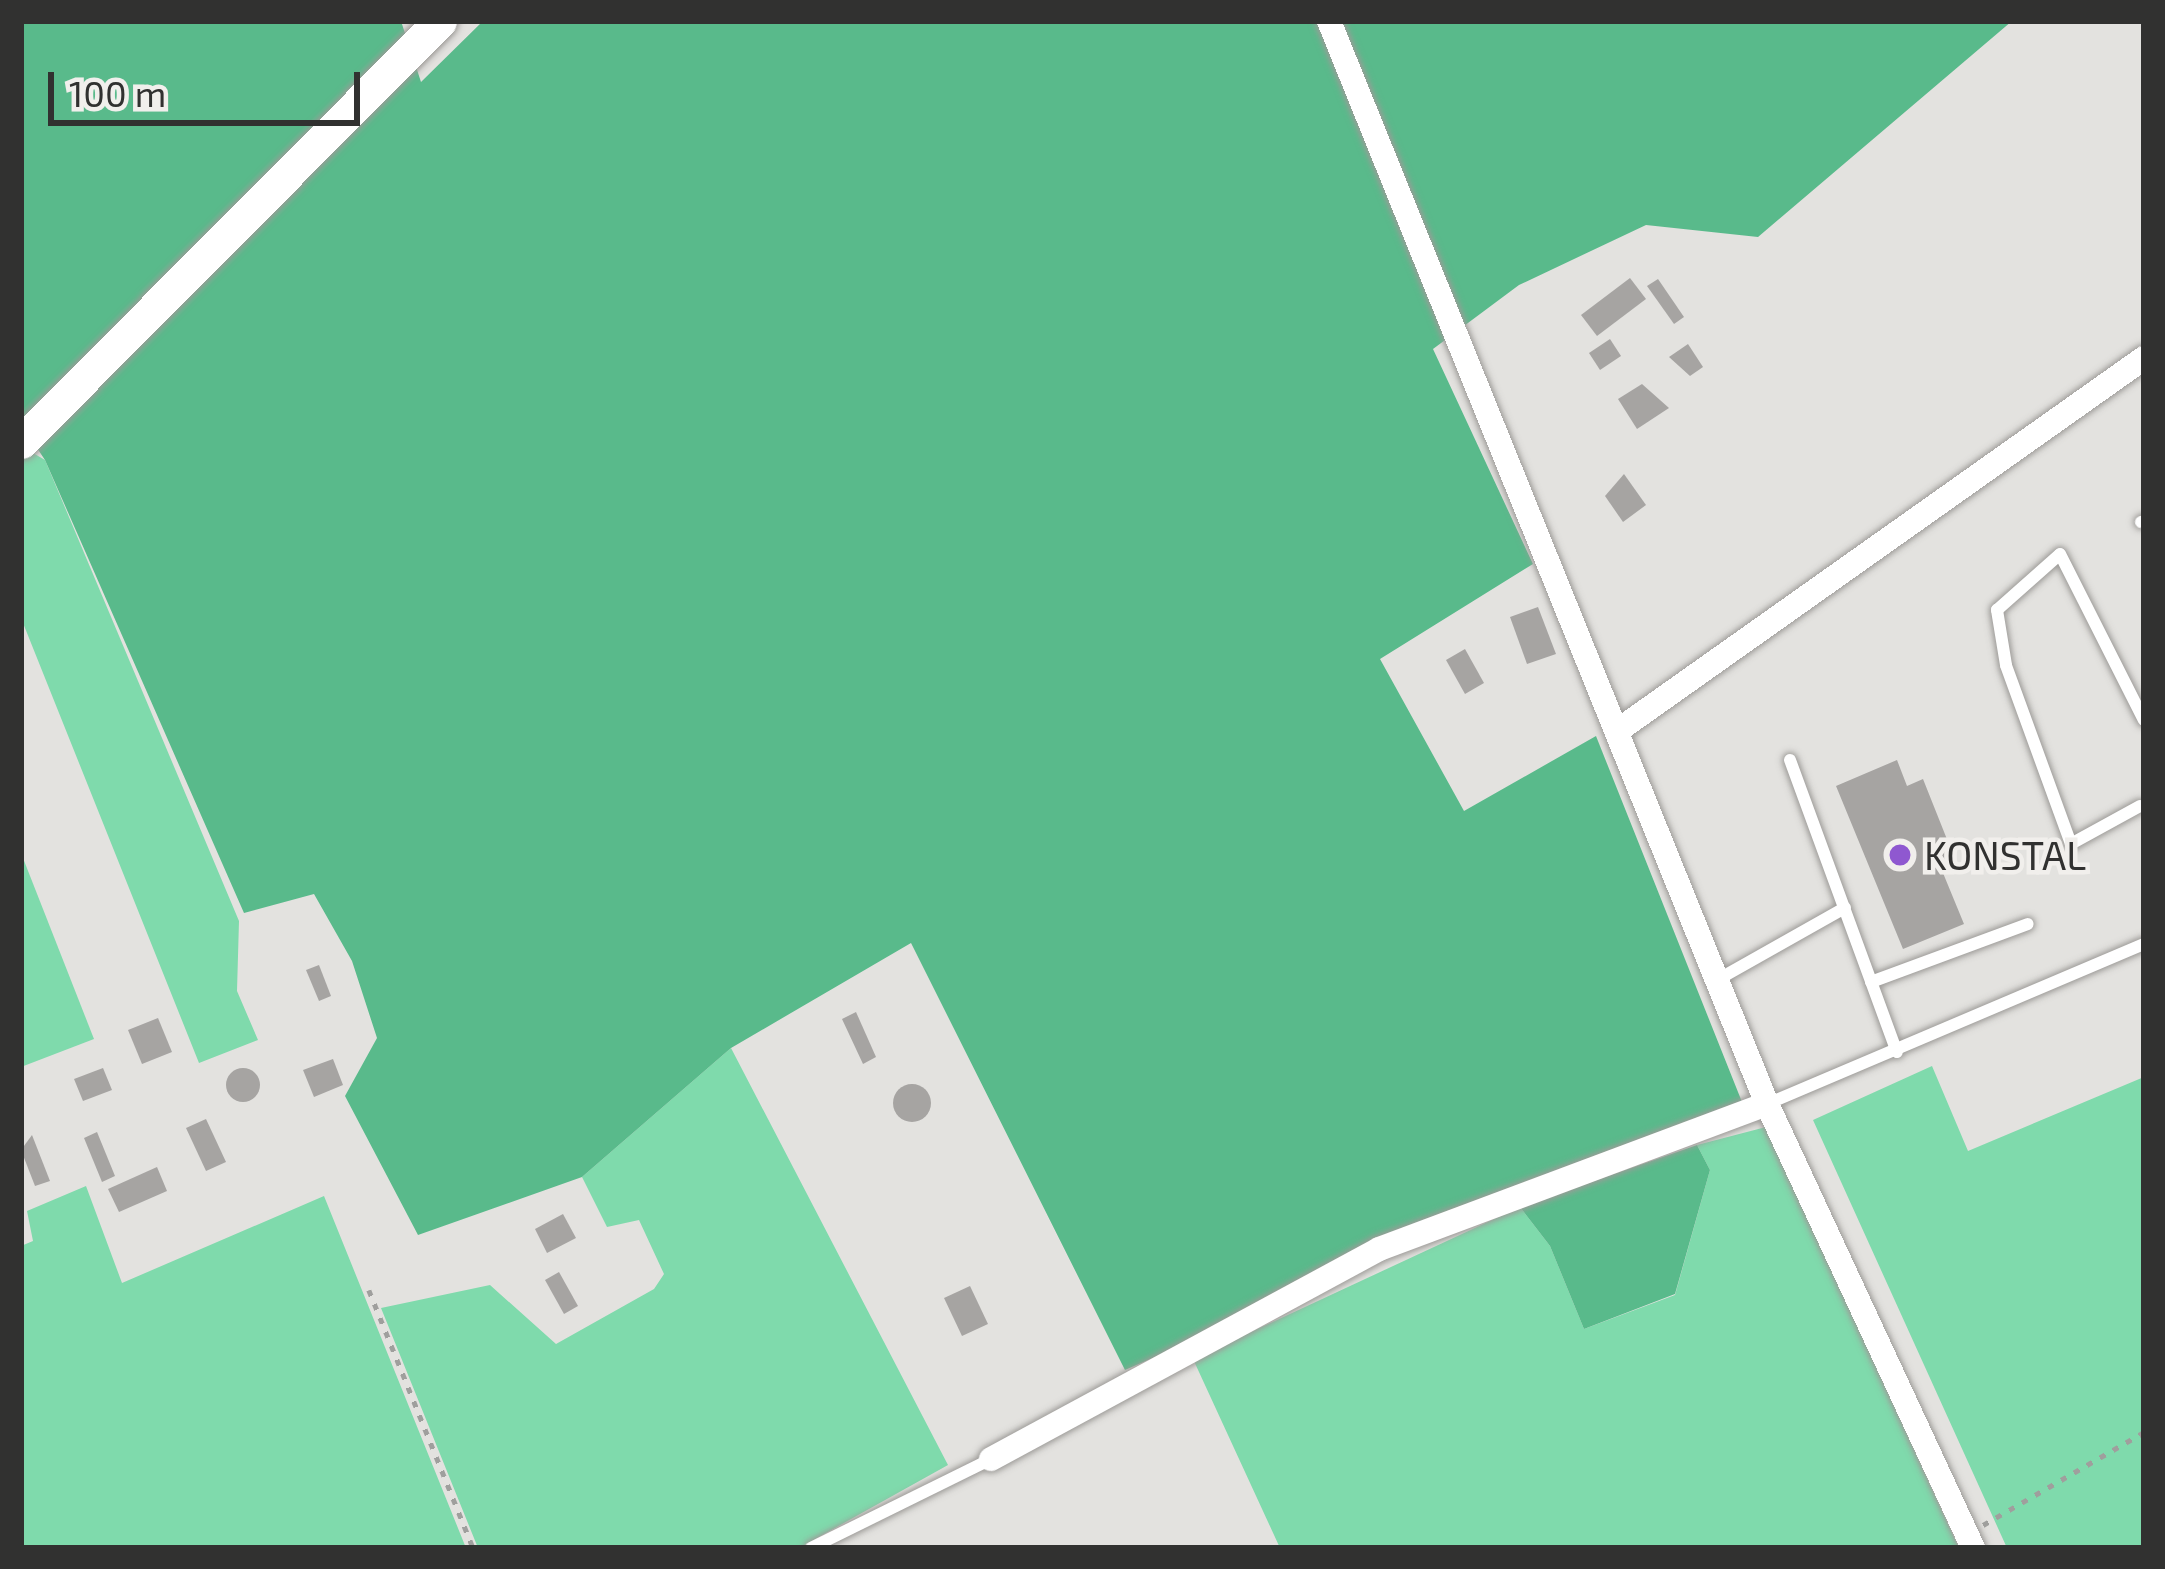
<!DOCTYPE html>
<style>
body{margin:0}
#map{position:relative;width:2165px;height:1569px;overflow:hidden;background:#e3e2df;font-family:"Exo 2",sans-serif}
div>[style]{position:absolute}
.green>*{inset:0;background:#7fdaac}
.forest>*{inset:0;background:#59ba8b}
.building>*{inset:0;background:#a6a4a2}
.round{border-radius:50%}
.path>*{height:4.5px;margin-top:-2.25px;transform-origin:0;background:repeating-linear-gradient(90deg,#9f9f9d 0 6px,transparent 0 15px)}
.roads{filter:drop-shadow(0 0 3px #9d9b98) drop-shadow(0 0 3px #9d9b98)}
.lane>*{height:12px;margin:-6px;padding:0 6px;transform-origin:6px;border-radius:6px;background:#fff}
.street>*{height:24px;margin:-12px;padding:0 12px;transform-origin:12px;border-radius:12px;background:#fff}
.secondary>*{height:33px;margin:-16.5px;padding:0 16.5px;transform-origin:16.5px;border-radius:16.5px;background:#fff}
.dots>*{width:33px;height:33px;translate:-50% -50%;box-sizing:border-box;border:6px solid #f1efec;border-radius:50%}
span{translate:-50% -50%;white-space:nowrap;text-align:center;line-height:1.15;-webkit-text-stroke:9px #f1efec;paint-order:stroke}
.poi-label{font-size:39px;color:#313130}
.left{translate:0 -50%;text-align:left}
.frame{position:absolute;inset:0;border:24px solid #313130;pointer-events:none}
.scale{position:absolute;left:48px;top:72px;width:312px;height:54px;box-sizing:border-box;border:6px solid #313130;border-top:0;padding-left:15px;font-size:36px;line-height:42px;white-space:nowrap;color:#313130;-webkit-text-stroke:9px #f1efec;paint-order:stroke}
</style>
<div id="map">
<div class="green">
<i style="clip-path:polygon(33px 453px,45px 460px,239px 921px,237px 991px,258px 1040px,199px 1063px,21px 618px,21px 459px)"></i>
<i style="clip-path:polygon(21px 853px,94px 1039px,21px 1067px)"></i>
<i style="clip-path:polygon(731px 1048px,948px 1465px,799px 1548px,478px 1548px,381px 1308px,490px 1285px,556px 1344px,654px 1289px,664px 1274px,639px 1220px,607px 1227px,582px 1177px)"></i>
<i style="clip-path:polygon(1932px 1066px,1968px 1151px,2144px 1077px,2144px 1548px,2007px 1548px,1813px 1120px)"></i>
<i style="clip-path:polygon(1766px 1127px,1959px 1548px,1280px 1548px,1193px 1359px,1520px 1207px,1550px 1246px,1584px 1329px,1675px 1295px,1710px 1170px,1697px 1145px)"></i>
<i style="clip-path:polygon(86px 1186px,122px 1283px,324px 1196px,466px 1548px,21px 1548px,21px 1246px,33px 1241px,27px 1211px)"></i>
</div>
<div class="forest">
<i style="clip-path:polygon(21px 21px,401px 21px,421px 82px,483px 21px,2012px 21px,1758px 237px,1646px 225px,1519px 285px,1433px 349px,1533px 564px,1380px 659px,1464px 811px,1596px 736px,1742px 1102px,1125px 1370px,911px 943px,731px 1048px,582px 1177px,418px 1235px,345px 1096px,377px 1038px,352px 961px,314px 894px,244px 913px,45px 460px,21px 424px)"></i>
<i style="clip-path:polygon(1697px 1145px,1710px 1170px,1675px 1294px,1584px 1329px,1550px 1246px,1520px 1207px)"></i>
</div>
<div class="building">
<i style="clip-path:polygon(1630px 278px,1646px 299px,1597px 336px,1581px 315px)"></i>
<i style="clip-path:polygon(1658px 279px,1684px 317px,1674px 324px,1647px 286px)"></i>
<i style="clip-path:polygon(1610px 339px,1621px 356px,1600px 370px,1589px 353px)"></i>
<i style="clip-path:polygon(1688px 344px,1703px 367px,1690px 376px,1669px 357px)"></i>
<i style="clip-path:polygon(1642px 384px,1669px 408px,1637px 429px,1618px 399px)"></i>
<i style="clip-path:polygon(1624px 474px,1646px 505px,1623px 522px,1605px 496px)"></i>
<i style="clip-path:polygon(1538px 607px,1556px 654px,1527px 664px,1510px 617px)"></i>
<i style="clip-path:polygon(1465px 649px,1484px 683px,1465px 694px,1446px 660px)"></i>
<i style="clip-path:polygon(1897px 760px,1907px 786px,1923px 779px,1958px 867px,1943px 873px,1964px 924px,1903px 949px,1836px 786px)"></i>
<i style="clip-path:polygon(319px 965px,331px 996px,319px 1001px,306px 970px)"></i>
<i style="clip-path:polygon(856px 1012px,876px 1057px,863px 1064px,842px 1019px)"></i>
<i style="clip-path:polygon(158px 1018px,172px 1052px,142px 1064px,128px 1030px)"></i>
<i style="clip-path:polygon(333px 1059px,343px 1085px,314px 1097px,303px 1070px)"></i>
<i class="round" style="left:226px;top:1068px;width:34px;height:34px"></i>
<i style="clip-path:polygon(103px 1068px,112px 1090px,83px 1101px,74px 1079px)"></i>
<i class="round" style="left:893px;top:1084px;width:38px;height:38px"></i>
<i style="clip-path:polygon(206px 1119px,226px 1162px,206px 1171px,186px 1128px)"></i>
<i style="clip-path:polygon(97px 1132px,115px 1176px,102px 1182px,84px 1138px)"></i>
<i style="clip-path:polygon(32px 1135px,50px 1181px,35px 1186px,21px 1150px)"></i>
<i style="clip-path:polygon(157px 1167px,167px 1191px,119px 1212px,108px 1189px)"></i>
<i style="clip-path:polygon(563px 1214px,576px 1238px,547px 1253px,535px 1229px)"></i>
<i style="clip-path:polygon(559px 1272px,578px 1306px,564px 1314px,545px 1280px)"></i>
<i style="clip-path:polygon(970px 1286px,988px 1324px,962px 1336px,944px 1298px)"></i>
</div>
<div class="path">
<i style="left:369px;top:1290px;width:278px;rotate:68deg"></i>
<i style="left:1983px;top:1525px;width:186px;rotate:-30deg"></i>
</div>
<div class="roads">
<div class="lane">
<i style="left:2141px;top:522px;width:3px;rotate:-18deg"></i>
<i style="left:1790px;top:760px;width:311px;rotate:69.9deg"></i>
<i style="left:2140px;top:806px;width:79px;rotate:151.2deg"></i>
<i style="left:2071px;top:844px;width:190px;rotate:-110deg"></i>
<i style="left:2006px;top:665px;width:56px;rotate:-99.3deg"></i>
<i style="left:1997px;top:610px;width:84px;rotate:-41.6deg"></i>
<i style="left:2060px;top:554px;width:186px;rotate:63.2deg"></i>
<i style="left:1717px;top:980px;width:147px;rotate:-29.4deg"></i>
<i style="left:1871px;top:982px;width:167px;rotate:-20.3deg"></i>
<i style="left:1767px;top:1104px;width:410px;rotate:-23deg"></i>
<i style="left:811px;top:1548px;width:201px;rotate:-26.3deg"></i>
</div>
<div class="street">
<i style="left:1329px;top:21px;width:1168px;rotate:67.98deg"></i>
<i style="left:1767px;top:1104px;width:489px;rotate:65.1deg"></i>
<i style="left:1620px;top:729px;width:642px;rotate:-35.3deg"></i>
<i style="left:991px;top:1459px;width:441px;rotate:-28.4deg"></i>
<i style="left:1379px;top:1249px;width:414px;rotate:-20.5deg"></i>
</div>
<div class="secondary">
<i style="left:21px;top:442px;width:594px;rotate:-45.14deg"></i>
</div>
</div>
<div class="dots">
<i style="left:1900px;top:855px;background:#8f58d0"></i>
</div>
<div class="poi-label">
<span class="left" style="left:1924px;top:855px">KONSTAL</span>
</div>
<div class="frame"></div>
<div class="scale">100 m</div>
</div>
